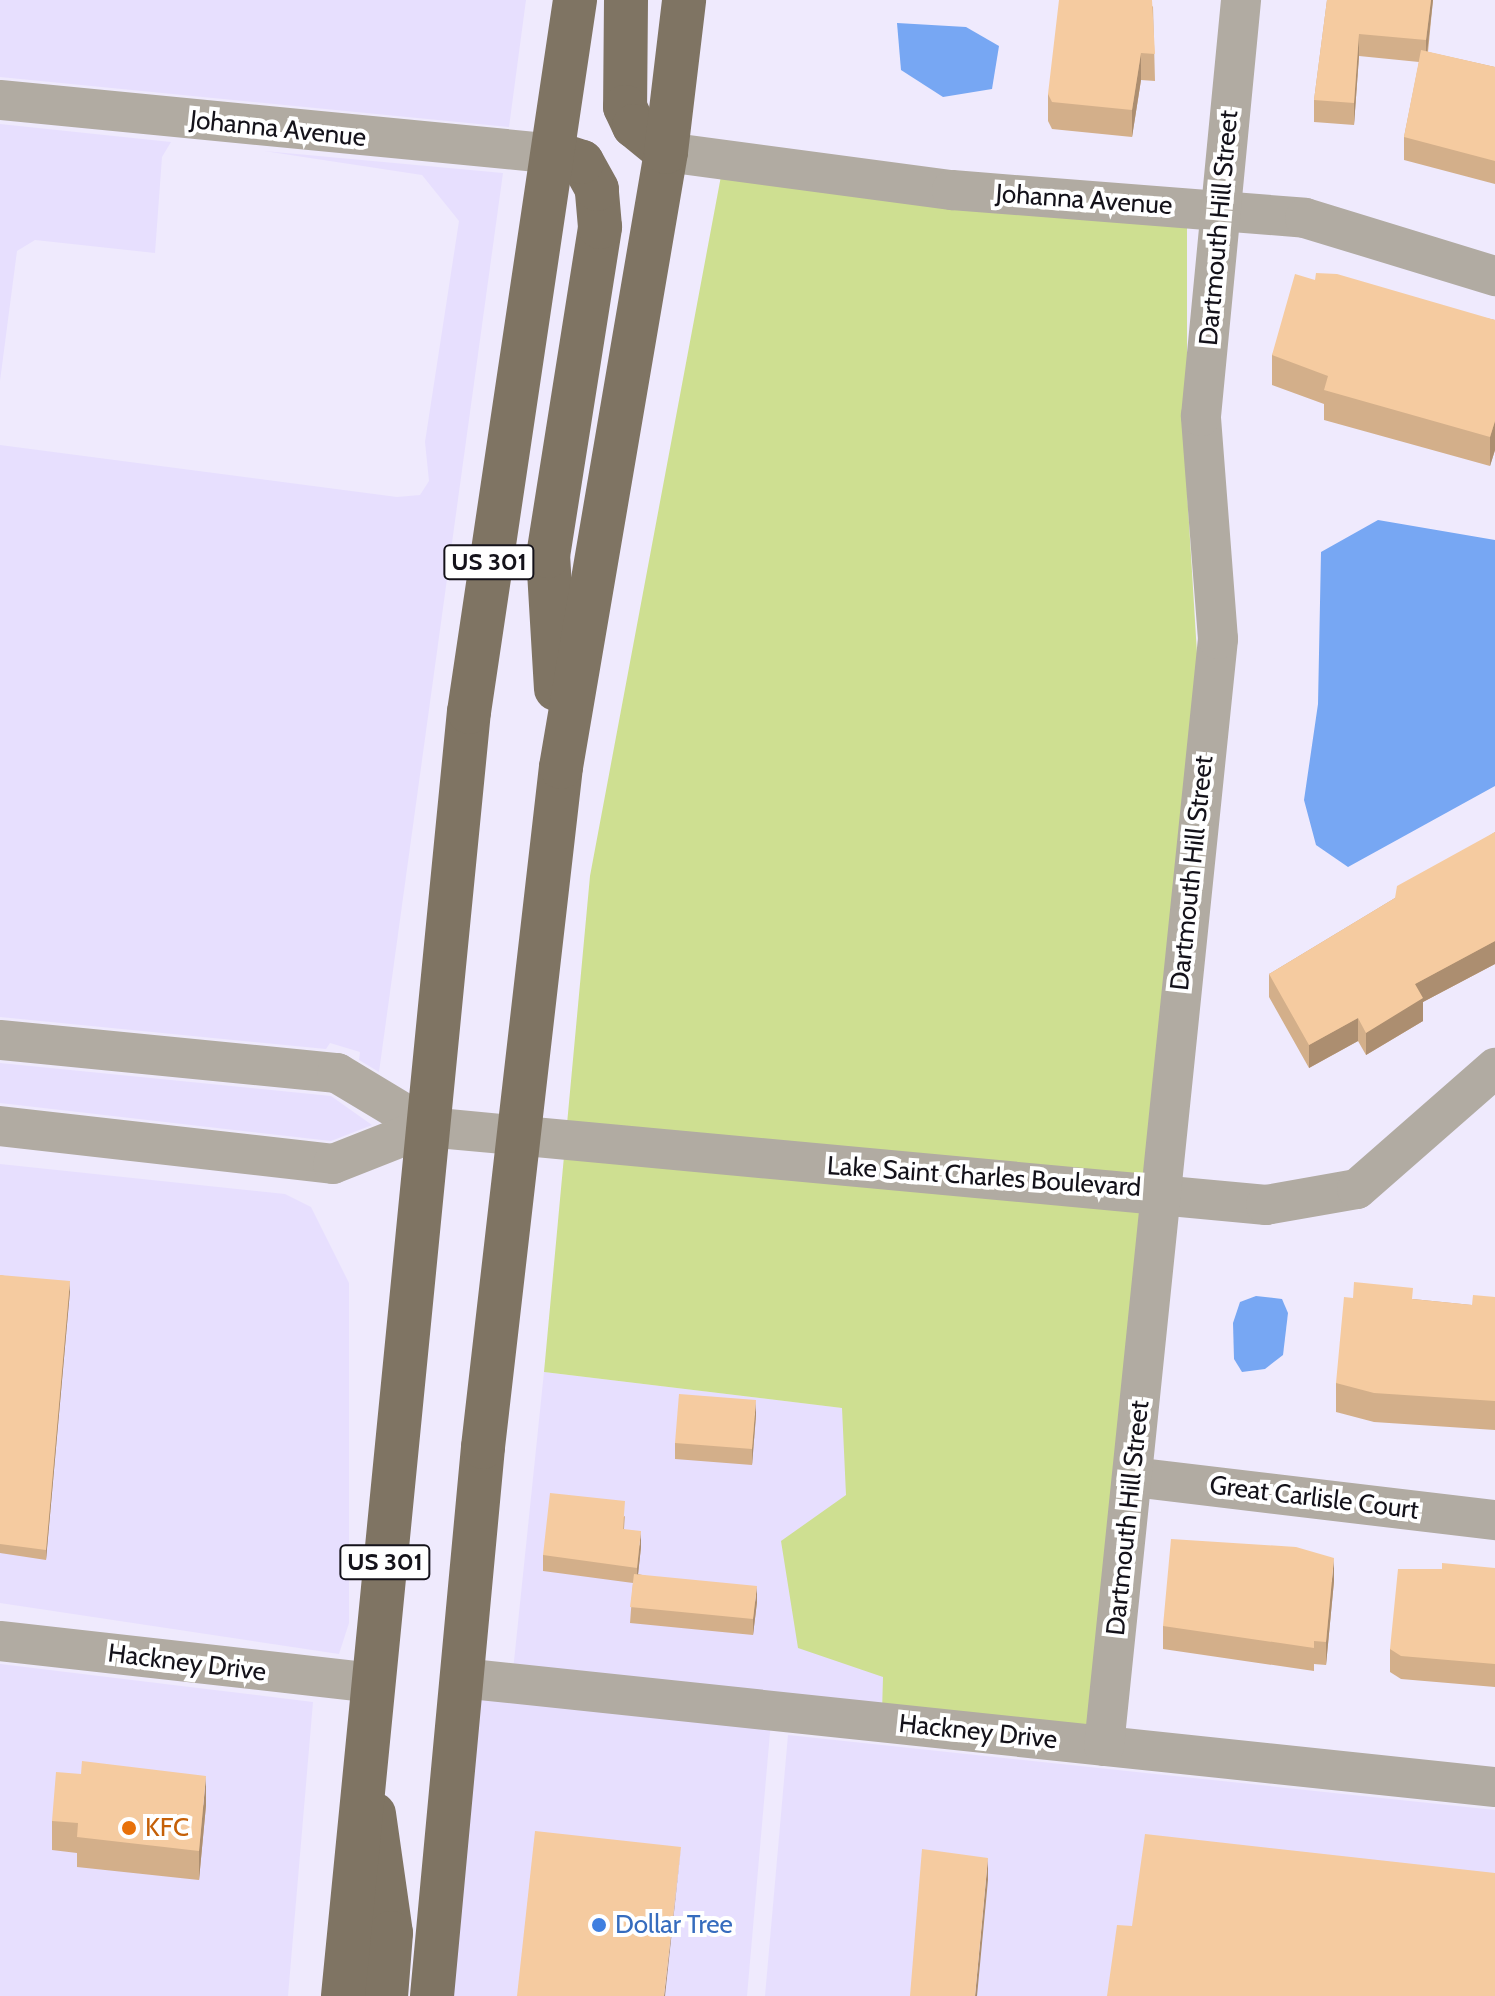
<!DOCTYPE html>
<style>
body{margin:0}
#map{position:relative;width:1495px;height:1996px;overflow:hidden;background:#efeafd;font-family:Cabin,sans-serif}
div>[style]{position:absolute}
.built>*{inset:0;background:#e7dffe}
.green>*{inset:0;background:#cedf91}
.water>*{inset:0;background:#77a7f3}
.street>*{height:40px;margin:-20px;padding:0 20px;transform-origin:20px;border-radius:20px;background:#b1aba2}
.primary>*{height:44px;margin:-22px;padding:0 22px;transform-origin:22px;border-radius:22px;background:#7f7463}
.wall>*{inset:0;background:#d3af8a}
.shaded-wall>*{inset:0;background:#ac8e70}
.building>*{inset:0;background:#f5cba0}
.dots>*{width:22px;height:22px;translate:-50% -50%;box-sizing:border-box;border:4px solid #fff;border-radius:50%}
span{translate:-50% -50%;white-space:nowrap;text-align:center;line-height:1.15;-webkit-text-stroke:8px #fff;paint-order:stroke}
.shield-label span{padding:2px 6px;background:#fff;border:2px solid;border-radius:6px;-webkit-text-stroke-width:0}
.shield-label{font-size:24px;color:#14121a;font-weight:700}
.street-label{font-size:26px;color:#14121a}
.food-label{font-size:26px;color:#c56008}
.left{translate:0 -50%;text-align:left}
.shop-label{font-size:26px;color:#366cbe}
</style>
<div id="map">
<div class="built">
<i style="clip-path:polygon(0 0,526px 0,509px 127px,0 77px)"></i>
<i style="clip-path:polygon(0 124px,171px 142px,162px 157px,155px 253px,35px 240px,17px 251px,0 381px)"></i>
<i style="clip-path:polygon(264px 151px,503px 173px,379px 1072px,359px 1060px,360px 1052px,330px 1043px,326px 1049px,0 1017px,0 445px,397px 497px,420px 495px,429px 481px,425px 442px,459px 221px,422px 175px)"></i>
<i style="clip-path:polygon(0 1063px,331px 1096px,372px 1125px,331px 1141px,0 1103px)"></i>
<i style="clip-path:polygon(0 1164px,285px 1194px,311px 1207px,349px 1283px,349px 1623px,339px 1654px,0 1603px)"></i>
<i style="clip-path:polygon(544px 1372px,900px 1415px,882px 1712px,513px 1671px)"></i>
<i style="clip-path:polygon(0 1664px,313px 1702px,288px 1996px,0 1996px)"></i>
<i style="clip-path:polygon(461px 1678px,772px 1710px,747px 1996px,432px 1996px)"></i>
<i style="clip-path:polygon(788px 1735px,1495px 1810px,1495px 1996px,765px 1996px)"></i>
</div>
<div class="green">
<i style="clip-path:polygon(721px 176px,1187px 225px,1187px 490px,1201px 719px,1102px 1740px,882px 1712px,883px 1677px,798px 1648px,781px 1541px,846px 1495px,842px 1408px,544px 1372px,590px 876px)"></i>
</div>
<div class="water">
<i style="clip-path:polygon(897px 23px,966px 27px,999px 46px,992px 89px,943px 97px,901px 70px)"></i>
<i style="clip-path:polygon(1378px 520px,1495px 540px,1495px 786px,1348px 867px,1316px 845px,1304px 800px,1318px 704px,1321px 552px)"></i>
<i style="clip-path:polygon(1256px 1296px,1282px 1299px,1288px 1313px,1283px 1355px,1265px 1369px,1242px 1372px,1234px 1359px,1233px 1323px,1240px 1302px)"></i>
</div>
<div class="street">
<i style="left:0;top:100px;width:560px;rotate:5.54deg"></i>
<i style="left:666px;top:152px;width:289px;rotate:7.6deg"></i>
<i style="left:952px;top:190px;width:354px;rotate:4.5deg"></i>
<i style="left:1305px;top:218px;width:199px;rotate:17deg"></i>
<i style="left:0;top:1040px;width:339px;rotate:5.6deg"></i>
<i style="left:337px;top:1073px;width:105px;rotate:31deg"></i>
<i style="left:427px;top:1127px;width:843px;rotate:5.31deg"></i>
<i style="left:1266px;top:1205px;width:92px;rotate:-10deg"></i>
<i style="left:1357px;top:1189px;width:184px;rotate:-41.2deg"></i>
<i style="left:0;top:1126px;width:335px;rotate:6.5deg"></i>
<i style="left:333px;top:1164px;width:101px;rotate:-21.5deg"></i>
<i style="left:1133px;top:1477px;width:365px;rotate:6.8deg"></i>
<i style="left:0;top:1641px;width:375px;rotate:6.4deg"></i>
<i style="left:461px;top:1678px;width:1040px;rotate:6.02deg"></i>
<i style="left:1104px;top:1746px;width:1113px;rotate:-84.12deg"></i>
<i style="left:1218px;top:639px;width:224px;rotate:-94.4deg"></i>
<i style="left:1201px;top:416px;width:418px;rotate:-84.5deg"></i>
</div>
<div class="primary">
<i style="left:626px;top:0;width:107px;rotate:90.5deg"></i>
<i style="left:625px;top:107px;width:21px;rotate:65deg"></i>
<i style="left:634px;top:126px;width:41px;rotate:39.1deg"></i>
<i style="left:556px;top:689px;width:133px;rotate:-93.4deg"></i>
<i style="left:548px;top:556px;width:333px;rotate:-81deg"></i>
<i style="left:600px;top:227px;width:38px;rotate:-95deg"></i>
<i style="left:597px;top:189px;width:31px;rotate:-119deg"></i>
<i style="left:582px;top:162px;width:26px;rotate:-162deg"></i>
<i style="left:374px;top:1814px;width:120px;rotate:81.9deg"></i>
<i style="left:391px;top:1933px;width:63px;rotate:94.5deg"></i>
<i style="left:343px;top:1996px;width:1290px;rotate:-84.4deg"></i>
<i style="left:469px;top:712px;width:720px;rotate:-81.53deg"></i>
<i style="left:432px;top:1996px;width:551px;rotate:-84.69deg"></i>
<i style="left:483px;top:1447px;width:684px;rotate:-83.46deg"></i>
<i style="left:561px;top:767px;width:624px;rotate:-80.31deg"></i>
<i style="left:666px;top:152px;width:153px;rotate:-83.2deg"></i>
</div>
<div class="wall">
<i style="clip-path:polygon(1327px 0,1433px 0,1428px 52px,1495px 67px,1495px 184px,1404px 160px,1404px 137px,1419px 62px,1359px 56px,1354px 125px,1314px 122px,1314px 100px)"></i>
<i style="clip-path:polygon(1153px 6px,1155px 81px,1141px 80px,1132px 137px,1052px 129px,1048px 121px,1048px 94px)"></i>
<i style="clip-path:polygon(1315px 280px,1495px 320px,1495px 450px,1490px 466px,1324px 420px,1324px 404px,1272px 385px,1272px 355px)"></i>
<i style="clip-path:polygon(1495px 832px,1495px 964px,1423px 1002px,1423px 1021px,1366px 1055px,1358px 1041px,1309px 1068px,1269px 997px,1269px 974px,1395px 898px)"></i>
<i style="clip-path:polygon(0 1275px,70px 1291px,46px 1560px,0 1553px)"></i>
<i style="clip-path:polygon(1495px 1297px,1495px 1430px,1374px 1422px,1336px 1412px,1336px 1383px,1413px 1299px,1472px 1305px)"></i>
<i style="clip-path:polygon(756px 1415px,752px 1465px,675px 1459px,675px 1443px)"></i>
<i style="clip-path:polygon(625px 1516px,624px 1529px,641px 1547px,638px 1574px,757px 1602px,753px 1635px,630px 1623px,633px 1583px,543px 1571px,543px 1555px)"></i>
<i style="clip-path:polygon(1495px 1568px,1495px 1687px,1401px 1679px,1390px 1672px,1390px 1649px)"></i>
<i style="clip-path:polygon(1334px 1581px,1326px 1665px,1314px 1664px,1314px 1671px,1163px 1649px,1163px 1626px)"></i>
<i style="clip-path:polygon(206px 1805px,199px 1880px,77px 1867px,77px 1853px,52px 1850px,52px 1821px)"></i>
</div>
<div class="shaded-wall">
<i style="clip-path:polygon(1431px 0,1433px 0,1426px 62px,1426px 40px)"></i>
<i style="clip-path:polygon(1359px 34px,1359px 56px,1354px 125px,1354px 103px)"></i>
<i style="clip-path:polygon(1141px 53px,1141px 80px,1132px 137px,1132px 110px)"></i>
<i style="clip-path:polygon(1495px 421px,1495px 450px,1490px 466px,1490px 437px)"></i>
<i style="clip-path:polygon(1495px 941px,1495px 964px,1423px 1002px,1423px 1021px,1366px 1055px,1366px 1033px,1415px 984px)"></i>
<i style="clip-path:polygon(1358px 1018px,1358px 1041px,1309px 1068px,1309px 1045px)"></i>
<i style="clip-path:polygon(70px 1281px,70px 1291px,46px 1560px,46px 1550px)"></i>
<i style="clip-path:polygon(756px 1400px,756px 1415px,752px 1465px,752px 1449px)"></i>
<i style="clip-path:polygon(641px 1531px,641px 1547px,637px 1584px,637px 1568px)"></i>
<i style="clip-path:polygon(1334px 1558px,1334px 1581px,1326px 1665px,1326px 1642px)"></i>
<i style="clip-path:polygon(757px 1586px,757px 1602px,753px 1635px,753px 1619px)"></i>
<i style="clip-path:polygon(206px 1776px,206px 1805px,199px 1880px,199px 1851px)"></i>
<i style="clip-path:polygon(681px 1847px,665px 1996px,664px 1996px)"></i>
<i style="clip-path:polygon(988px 1858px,988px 1880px,977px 1996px,975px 1996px)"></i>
</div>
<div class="building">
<i style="clip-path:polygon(1059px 0,1152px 0,1155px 54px,1141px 53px,1132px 110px,1052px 102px,1048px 94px)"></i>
<i style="clip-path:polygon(1327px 0,1431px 0,1426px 40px,1359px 34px,1354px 103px,1314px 100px)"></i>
<i style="clip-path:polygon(1421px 50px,1495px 67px,1495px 161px,1404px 137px)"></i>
<i style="clip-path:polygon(1316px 273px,1337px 274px,1495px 320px,1495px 421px,1490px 437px,1324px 390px,1328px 376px,1272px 355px,1295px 274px,1315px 280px)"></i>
<i style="clip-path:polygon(1495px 832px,1495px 941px,1415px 984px,1423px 998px,1366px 1033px,1358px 1018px,1309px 1045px,1269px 974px,1395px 898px,1397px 886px)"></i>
<i style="clip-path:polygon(0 1275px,70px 1281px,46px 1550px,0 1544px)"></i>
<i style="clip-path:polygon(1354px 1282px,1413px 1288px,1412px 1299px,1472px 1305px,1473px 1295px,1495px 1297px,1495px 1401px,1374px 1393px,1336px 1383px,1344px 1297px,1353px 1298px)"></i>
<i style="clip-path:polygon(679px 1394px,756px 1400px,752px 1449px,675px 1443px)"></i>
<i style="clip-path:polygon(550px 1493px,625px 1501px,623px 1529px,641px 1531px,637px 1568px,543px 1555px)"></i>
<i style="clip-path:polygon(1171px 1539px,1296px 1547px,1334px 1558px,1326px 1642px,1314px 1641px,1314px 1648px,1163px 1626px)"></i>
<i style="clip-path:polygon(1442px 1563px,1495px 1568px,1495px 1664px,1401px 1656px,1390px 1649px,1398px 1569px,1442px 1569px)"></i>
<i style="clip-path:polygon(634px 1574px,757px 1586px,753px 1619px,630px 1607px)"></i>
<i style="clip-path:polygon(82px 1761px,206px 1776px,199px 1851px,77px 1837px,78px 1823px,52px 1821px,56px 1772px,81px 1774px)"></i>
<i style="clip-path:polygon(535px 1831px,681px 1847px,664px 1996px,517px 1996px)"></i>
<i style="clip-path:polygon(1145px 1834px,1495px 1873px,1495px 1996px,1107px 1996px,1117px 1925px,1132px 1926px)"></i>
<i style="clip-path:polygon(922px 1849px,988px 1858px,975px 1996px,910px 1996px)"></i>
</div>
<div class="dots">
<i style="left:129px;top:1828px;background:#e8710a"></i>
<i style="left:599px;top:1925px;background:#3f7fe0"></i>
</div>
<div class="shield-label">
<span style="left:489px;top:562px">US 301</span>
<span style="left:385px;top:1562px">US 301</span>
</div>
<div class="street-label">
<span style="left:278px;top:129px;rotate:6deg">Johanna Avenue</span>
<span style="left:1084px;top:200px;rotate:4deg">Johanna Avenue</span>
<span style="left:1219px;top:228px;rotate:-85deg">Dartmouth Hill Street</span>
<span style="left:1192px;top:873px;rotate:-84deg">Dartmouth Hill Street</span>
<span style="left:984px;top:1177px;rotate:4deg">Lake Saint Charles Boulevard</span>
<span style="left:1314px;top:1498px;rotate:7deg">Great Carlisle Court</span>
<span style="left:1128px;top:1518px;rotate:-84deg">Dartmouth Hill Street</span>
<span style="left:187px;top:1663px;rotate:7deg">Hackney Drive</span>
<span style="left:978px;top:1732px;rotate:6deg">Hackney Drive</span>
</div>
<div class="food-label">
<span class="left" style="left:145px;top:1828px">KFC</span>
</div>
<div class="shop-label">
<span class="left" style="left:615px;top:1925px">Dollar Tree</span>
</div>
</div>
